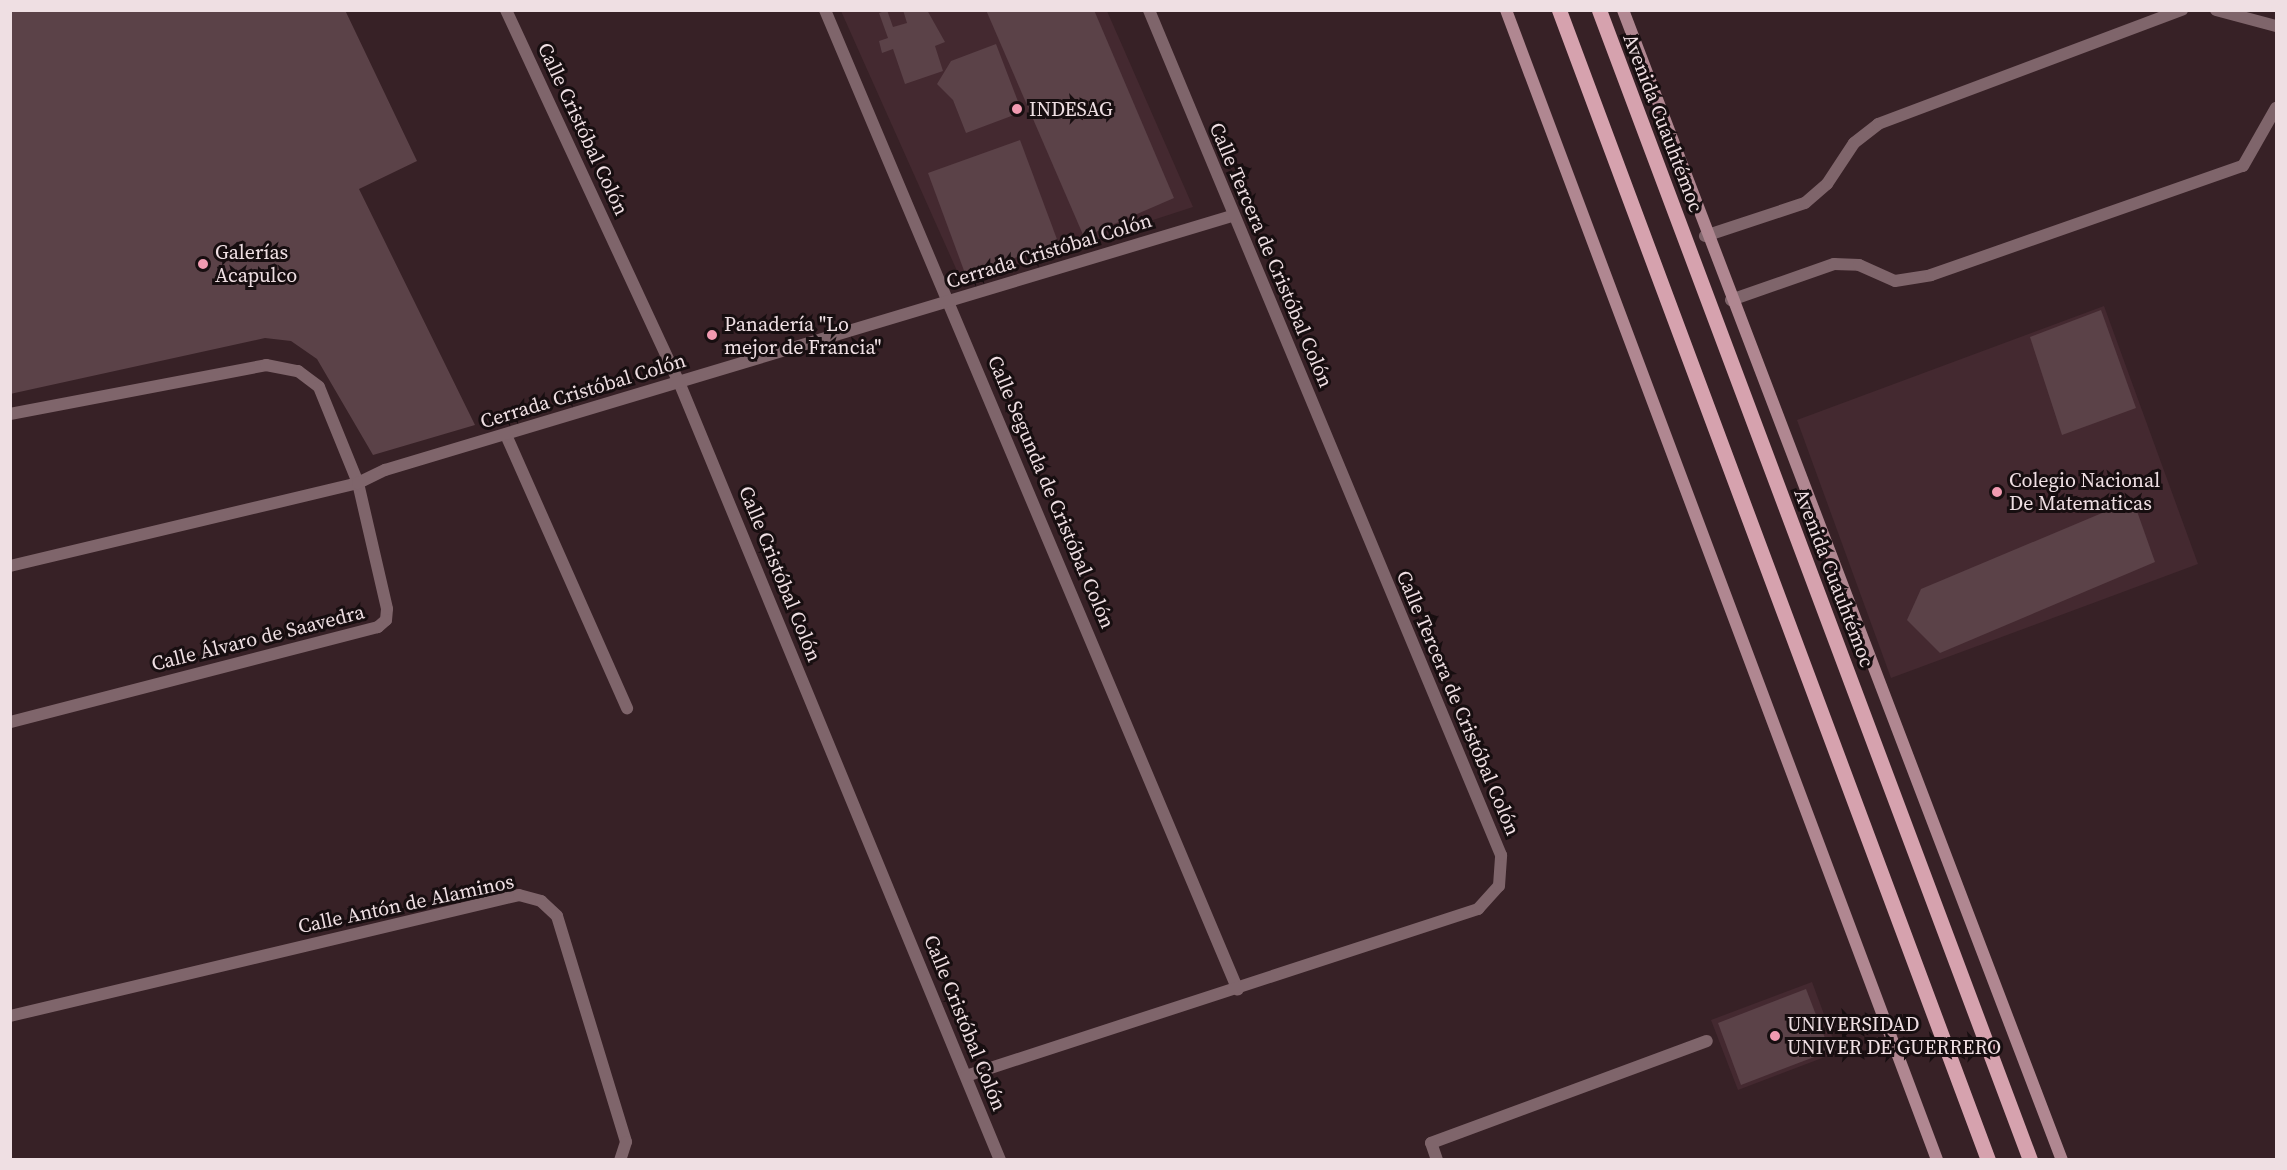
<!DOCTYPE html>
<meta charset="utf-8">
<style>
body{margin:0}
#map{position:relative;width:2287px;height:1170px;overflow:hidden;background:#372126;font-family:"Source Serif 4",serif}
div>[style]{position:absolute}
.built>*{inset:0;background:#442930}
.building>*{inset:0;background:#5b4248}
.lane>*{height:12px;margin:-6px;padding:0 6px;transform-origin:6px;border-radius:6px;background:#7f656b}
.street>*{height:12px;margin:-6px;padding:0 6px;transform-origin:6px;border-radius:6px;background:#7f656b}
.secondary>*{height:12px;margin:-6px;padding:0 6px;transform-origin:6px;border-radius:6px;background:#b08791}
.primary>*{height:15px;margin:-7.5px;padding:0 7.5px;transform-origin:7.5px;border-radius:7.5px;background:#d6a2ae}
.dots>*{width:16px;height:16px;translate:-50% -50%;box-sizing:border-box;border:3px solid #170e10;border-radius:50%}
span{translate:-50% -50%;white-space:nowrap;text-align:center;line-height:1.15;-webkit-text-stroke:6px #170e10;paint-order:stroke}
.poi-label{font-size:20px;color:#efdfe3}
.left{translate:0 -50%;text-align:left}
.street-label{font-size:20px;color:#efdfe3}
.frame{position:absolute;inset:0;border:12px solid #efdfe3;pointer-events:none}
</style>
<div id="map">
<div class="built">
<i style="clip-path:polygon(841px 11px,1107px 11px,1193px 207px,962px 282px)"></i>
<i style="clip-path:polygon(2104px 306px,2198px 564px,1891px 678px,1797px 420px)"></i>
<i style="clip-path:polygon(1812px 982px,1838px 1052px,1738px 1090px,1711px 1020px)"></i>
</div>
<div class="building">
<i style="clip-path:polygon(10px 10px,345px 10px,417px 161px,359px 189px,475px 425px,373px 455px,317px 359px,291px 341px,265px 338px,10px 394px)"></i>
<i style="clip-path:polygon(887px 10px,893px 27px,907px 23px,903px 10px,927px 10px,945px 42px,935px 46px,943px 71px,905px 84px,893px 49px,882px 53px,879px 41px,888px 38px,879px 13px)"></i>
<i style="clip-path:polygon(986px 10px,1094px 10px,1174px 198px,1084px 237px)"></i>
<i style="clip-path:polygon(996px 44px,1022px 112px,966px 133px,953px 100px,937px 84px,951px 61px)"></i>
<i style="clip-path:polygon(1020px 140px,1058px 242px,966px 276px,928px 173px)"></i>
<i style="clip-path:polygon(2101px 310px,2136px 408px,2062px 435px,2030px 337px)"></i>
<i style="clip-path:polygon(2133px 500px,2155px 562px,1940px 653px,1907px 620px,1921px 589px)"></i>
<i style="clip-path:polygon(1806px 989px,1830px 1051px,1741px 1085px,1718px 1023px)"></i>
</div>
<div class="lane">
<i style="left:1437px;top:1160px;width:18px;rotate:-109deg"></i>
<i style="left:1431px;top:1143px;width:294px;rotate:-20.3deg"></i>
</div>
<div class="street">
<i style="left:506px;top:10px;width:410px;rotate:65.1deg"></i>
<i style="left:679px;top:382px;width:842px;rotate:67.58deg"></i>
<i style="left:825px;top:10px;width:1063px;rotate:67.15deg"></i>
<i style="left:2216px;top:10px;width:62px;rotate:14.9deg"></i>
<i style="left:1705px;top:236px;width:105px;rotate:-18.3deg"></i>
<i style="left:1805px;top:203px;width:29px;rotate:-41deg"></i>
<i style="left:1827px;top:184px;width:49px;rotate:-56.6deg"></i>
<i style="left:1854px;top:143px;width:31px;rotate:-38deg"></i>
<i style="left:1878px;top:124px;width:325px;rotate:-20.6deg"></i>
<i style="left:1731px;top:300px;width:109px;rotate:-19.3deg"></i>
<i style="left:1834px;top:264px;width:25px;rotate:2deg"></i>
<i style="left:1859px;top:265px;width:39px;rotate:24deg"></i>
<i style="left:1895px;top:281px;width:36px;rotate:-9deg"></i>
<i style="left:1931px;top:275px;width:330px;rotate:-19.3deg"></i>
<i style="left:2243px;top:166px;width:67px;rotate:-60.4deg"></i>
<i style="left:10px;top:414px;width:261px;rotate:-10.8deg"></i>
<i style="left:266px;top:365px;width:33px;rotate:11deg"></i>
<i style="left:298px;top:371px;width:26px;rotate:37deg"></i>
<i style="left:319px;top:387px;width:104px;rotate:67.9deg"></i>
<i style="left:358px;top:483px;width:129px;rotate:77deg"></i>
<i style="left:387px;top:609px;width:11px;rotate:95deg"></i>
<i style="left:386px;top:620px;width:11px;rotate:139deg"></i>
<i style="left:378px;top:627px;width:380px;rotate:165.5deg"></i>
<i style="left:506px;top:435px;width:299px;rotate:66.1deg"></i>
<i style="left:10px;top:566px;width:358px;rotate:-13.4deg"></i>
<i style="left:358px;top:483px;width:30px;rotate:-26deg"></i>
<i style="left:385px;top:470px;width:884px;rotate:-16.69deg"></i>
<i style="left:10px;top:1016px;width:523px;rotate:-13.37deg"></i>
<i style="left:519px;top:895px;width:23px;rotate:15deg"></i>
<i style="left:541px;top:901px;width:22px;rotate:43deg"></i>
<i style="left:557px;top:916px;width:236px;rotate:73deg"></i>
<i style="left:626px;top:1142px;width:19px;rotate:108deg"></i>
<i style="left:966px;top:1076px;width:539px;rotate:-18.06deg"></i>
<i style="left:1478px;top:909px;width:31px;rotate:-48deg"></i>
<i style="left:1499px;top:886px;width:31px;rotate:-86deg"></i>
<i style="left:1501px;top:855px;width:915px;rotate:-112.62deg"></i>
</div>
<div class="secondary">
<i style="left:1506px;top:10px;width:1228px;rotate:69.45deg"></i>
<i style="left:1623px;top:10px;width:1231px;rotate:69.11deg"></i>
</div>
<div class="primary">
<i style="left:1559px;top:10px;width:1227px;rotate:69.54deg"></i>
<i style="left:1599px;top:10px;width:1228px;rotate:69.45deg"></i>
</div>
<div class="dots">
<i style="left:1017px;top:109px;background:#f19ab1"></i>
<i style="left:203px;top:264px;background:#f19ab1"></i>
<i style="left:712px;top:335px;background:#f19ab1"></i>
<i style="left:1997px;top:492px;background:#f19ab1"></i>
<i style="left:1775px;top:1036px;background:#f19ab1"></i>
</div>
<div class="poi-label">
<span class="left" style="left:1029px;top:109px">INDESAG</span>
<span class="left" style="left:215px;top:264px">Galerías<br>Acapulco</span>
<span class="left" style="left:724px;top:336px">Panadería "Lo<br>mejor de Francia"</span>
<span class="left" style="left:2009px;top:492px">Colegio Nacional<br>De Matematicas</span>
<span class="left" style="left:1787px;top:1036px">UNIVERSIDAD<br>UNIVER DE GUERRERO</span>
</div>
<div class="street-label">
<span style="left:1663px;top:123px;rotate:69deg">Avenida Cuauhtémoc</span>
<span style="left:583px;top:129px;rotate:65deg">Calle Cristóbal Colón</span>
<span style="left:1049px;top:251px;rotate:-17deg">Cerrada Cristóbal Colón</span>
<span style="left:1271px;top:255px;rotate:67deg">Calle Tercera de Cristóbal Colón</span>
<span style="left:583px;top:391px;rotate:-17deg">Cerrada Cristóbal Colón</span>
<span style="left:1051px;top:492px;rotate:67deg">Calle Segunda de Cristóbal Colón</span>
<span style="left:780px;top:574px;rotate:68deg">Calle Cristóbal Colón</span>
<span style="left:1834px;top:578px;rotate:69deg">Avenida Cuauhtémoc</span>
<span style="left:258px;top:638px;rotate:-14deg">Calle Álvaro de Saavedra</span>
<span style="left:1458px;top:703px;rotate:67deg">Calle Tercera de Cristóbal Colón</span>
<span style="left:406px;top:904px;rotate:-12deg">Calle Antón de Alaminos</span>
<span style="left:965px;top:1023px;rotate:68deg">Calle Cristóbal Colón</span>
</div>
<div class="frame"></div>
</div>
